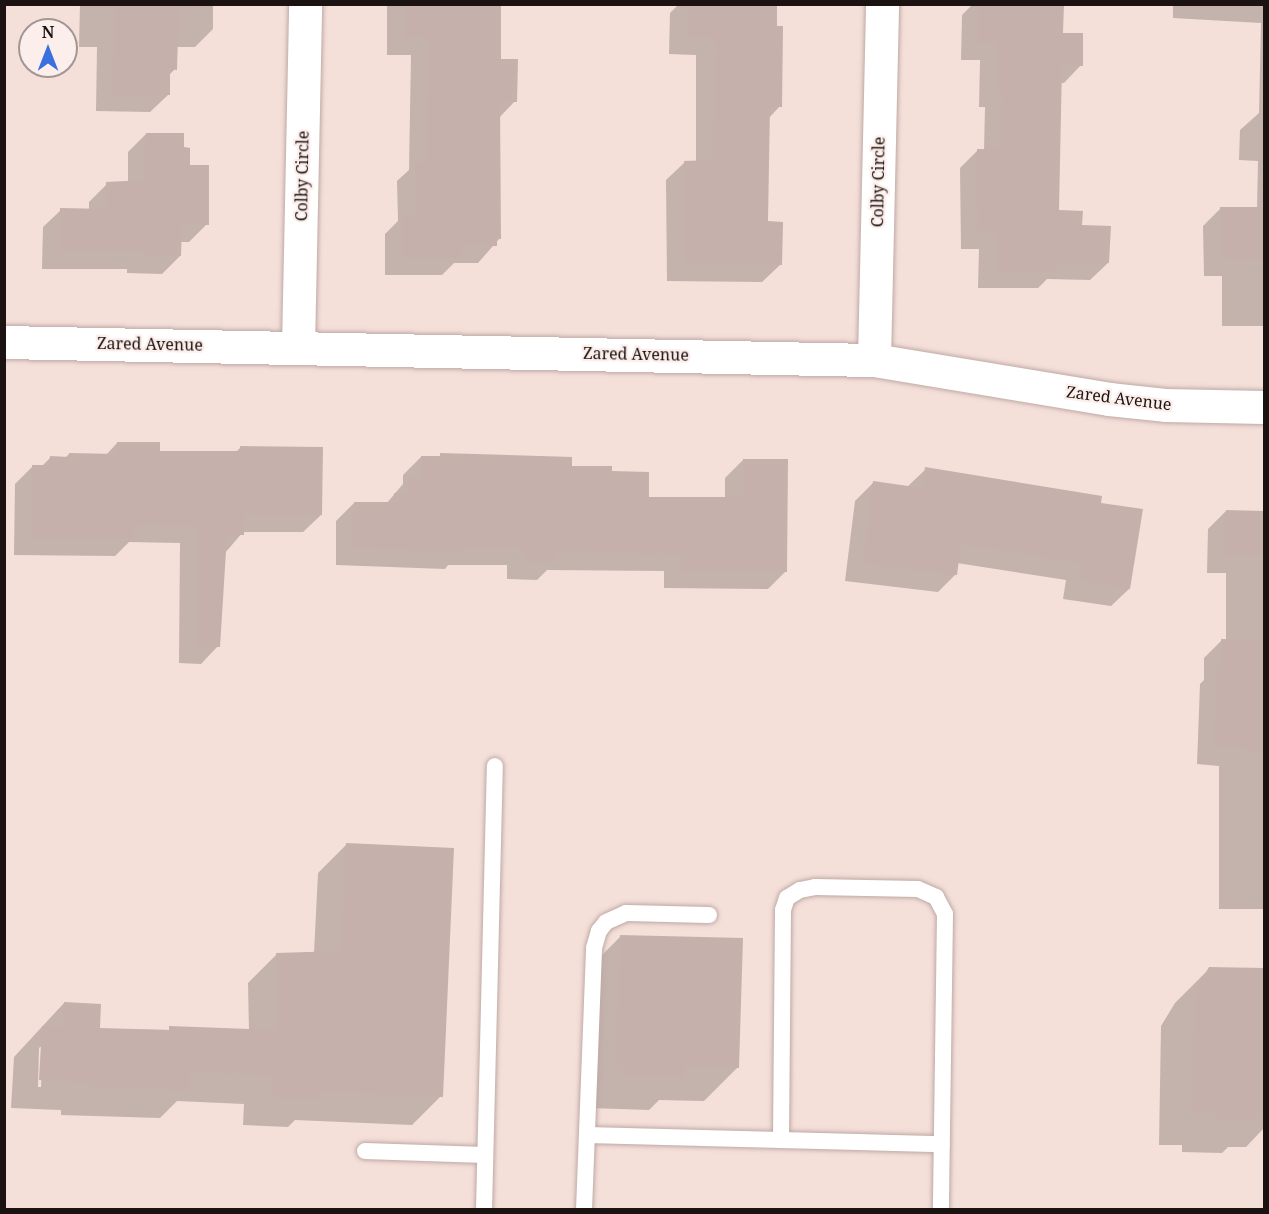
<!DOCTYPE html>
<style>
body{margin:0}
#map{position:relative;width:1269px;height:1214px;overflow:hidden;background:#f5dfd9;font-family:"Noto Serif",serif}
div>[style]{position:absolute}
.shadow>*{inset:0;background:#0003}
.building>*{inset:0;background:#c6b0ab}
.roads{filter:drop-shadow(0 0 2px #bfa9a4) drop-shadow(0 0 2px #bfa9a4)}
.service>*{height:16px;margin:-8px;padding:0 8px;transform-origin:8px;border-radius:8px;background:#fff}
.minor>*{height:33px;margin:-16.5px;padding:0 16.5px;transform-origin:16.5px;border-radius:16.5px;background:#fff}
span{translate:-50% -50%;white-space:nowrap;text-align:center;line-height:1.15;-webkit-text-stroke:4.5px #fceeeb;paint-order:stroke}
.street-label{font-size:16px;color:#1b1311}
.frame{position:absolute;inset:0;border:6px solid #1b1311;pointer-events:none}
.north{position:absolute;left:18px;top:18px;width:60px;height:60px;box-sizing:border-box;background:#fceeeb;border:2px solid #a29694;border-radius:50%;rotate:0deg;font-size:16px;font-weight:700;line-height:24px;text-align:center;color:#1b1311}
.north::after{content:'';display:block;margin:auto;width:21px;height:27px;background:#3b6fdf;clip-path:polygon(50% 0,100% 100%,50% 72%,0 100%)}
</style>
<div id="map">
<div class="shadow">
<i style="clip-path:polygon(80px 4px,213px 4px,213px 29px,195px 47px,176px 47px,175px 69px,168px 76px,168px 95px,150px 112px,96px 111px,97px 47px,79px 47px)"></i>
<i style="clip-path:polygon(387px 4px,501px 4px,499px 60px,515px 101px,499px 118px,500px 238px,478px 263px,454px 263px,442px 275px,385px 275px,385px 234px,398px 221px,397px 181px,409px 170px,411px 55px,387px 55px)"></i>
<i style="clip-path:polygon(679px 4px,775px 4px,780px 106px,768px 119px,766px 223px,780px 265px,762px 282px,667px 281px,666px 180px,684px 163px,696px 162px,696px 55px,669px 54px,670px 13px)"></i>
<i style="clip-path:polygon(973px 4px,1063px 4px,1062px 34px,1081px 65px,1064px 83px,1060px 83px,1057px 211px,1081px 227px,1108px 263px,1090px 280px,1047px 279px,1038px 288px,978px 288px,979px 249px,961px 249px,960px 168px,978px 150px,984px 150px,985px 107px,979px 107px,980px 60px,961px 60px,962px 15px)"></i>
<i style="clip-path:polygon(1173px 4px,1264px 4px,1264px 326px,1222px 326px,1222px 276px,1204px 276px,1203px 226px,1221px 208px,1257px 208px,1258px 161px,1239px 160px,1240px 130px,1259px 113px,1261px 23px,1173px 18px)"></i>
<i style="clip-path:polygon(146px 134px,182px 149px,207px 224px,189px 242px,180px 242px,180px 256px,162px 274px,127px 273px,127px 269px,42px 269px,43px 227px,61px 210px,89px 210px,89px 202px,107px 184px,128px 183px,128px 152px)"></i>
<i style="clip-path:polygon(117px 443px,159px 453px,235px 453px,240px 448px,321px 515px,303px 532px,243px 532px,225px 553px,218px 646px,201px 664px,179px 663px,180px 543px,129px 542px,115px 556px,14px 555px,15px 484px,32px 467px,41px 467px,50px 458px,65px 458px,69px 454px,106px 455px)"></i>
<i style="clip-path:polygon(441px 455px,610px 473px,647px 498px,725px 498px,725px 478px,743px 460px,786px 571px,768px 589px,664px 588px,664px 571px,547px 570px,537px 580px,507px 579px,507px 565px,448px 565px,445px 569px,336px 565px,336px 521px,354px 503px,386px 504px,403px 484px,403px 475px,421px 457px,438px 457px)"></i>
<i style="clip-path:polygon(926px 469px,1099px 504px,1129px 589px,1111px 606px,1063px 599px,1066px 580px,957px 563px,956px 574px,938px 592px,845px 581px,855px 501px,873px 483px,907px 487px)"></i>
<i style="clip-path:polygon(1226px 511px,1264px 513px,1264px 909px,1219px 909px,1219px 766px,1197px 764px,1200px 684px,1204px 680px,1204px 658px,1222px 640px,1226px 640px,1226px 573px,1207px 573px,1208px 529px)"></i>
<i style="clip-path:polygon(evenodd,347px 844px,441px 1096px,412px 1125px,295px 1120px,288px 1127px,243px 1125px,244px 1104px,177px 1101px,160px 1118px,61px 1115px,61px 1110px,11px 1108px,14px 1057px,64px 1003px,98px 1029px,249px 1031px,248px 983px,277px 954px,314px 953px,318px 873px,347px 844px,43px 1045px,41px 1087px,38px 1087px,39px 1048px,43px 1045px)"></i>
<i style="clip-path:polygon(621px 936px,738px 1067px,704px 1101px,659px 1100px,649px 1110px,590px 1108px,587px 970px)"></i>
<i style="clip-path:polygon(1209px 969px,1264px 969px,1264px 1128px,1246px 1147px,1228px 1147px,1222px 1153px,1182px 1152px,1182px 1145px,1159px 1145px,1161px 1026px,1175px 1003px)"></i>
</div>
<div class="building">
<i style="clip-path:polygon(115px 4px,179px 4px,177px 70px,170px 69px,170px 95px,113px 94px)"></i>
<i style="clip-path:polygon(405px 4px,501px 4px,501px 59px,518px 59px,517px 102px,500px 102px,501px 239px,497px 239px,497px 246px,462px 246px,462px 258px,402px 258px,402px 215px,415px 215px,415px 162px,426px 162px,428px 38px,404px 38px)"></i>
<i style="clip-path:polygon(687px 4px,777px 4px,777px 26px,783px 26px,782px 107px,770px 107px,768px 221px,783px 222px,782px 265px,685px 263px,684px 161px,713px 160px,715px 50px,713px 38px,687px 37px)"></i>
<i style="clip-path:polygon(979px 4px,1064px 4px,1063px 33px,1083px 33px,1083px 66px,1062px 65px,1059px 210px,1083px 211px,1082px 225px,1111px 226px,1109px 263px,1057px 262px,1057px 271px,995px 271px,996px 232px,978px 232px,977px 149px,1001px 149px,1002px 90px,996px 90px,997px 43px,978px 43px)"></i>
<i style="clip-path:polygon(146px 133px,184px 133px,184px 147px,190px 148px,190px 165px,209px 165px,209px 225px,182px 224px,181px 256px,144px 256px,144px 252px,59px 251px,60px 208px,106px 209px,106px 182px,145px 180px)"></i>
<i style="clip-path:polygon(1220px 207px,1264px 207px,1264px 259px,1220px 259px)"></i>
<i style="clip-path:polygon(117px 442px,160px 442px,160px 451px,240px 451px,240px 446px,323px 447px,322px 515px,244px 515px,244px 535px,227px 535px,220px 647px,196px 646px,197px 526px,134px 525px,134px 539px,31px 538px,32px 465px,49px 465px,50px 456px,69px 457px,69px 453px,117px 454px)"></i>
<i style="clip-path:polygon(440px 453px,572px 457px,572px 466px,612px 466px,612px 471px,649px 472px,649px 497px,743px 497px,743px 459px,788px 459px,787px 572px,681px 571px,681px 554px,556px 552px,556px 562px,524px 562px,524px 548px,464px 548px,464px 552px,353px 548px,354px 502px,394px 502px,394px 493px,407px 493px,407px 478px,421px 478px,421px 456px,440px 456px)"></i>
<i style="clip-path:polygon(925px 467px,1102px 496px,1101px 503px,1143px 509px,1130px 589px,1080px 581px,1083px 563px,961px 544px,957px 575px,863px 564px,873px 481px,922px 488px)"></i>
<i style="clip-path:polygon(1226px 510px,1264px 511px,1264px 557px,1224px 555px)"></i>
<i style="clip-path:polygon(1221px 639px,1264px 640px,1264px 751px,1214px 746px,1217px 665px,1221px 665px)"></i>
<i style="clip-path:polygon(346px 843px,454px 848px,443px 1097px,318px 1091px,318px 1099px,271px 1097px,272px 1075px,190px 1072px,190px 1090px,89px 1087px,89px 1082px,39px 1080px,42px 1026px,63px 1027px,64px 1002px,101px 1004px,100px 1028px,169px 1030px,169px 1026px,277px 1030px,276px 953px,341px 951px)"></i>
<i style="clip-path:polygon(620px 935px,743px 938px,739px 1068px,685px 1066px,684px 1077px,623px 1075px,623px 1065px,616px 1064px)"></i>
<i style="clip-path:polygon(1209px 967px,1264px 968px,1264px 1114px,1258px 1114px,1257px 1120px,1215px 1119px,1215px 1112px,1192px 1112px,1195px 991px)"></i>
</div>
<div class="roads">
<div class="service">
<i style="left:587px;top:1135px;width:355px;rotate:1.5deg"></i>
<i style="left:781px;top:1140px;width:230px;rotate:-89.5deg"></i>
<i style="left:783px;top:910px;width:13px;rotate:-72deg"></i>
<i style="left:787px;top:898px;width:15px;rotate:-32deg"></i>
<i style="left:800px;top:890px;width:15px;rotate:-11deg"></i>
<i style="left:815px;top:887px;width:103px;rotate:1.1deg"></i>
<i style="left:918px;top:889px;width:20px;rotate:24deg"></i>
<i style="left:936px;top:897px;width:19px;rotate:62deg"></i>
<i style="left:945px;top:914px;width:296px;rotate:90.8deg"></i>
<i style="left:365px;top:1151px;width:120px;rotate:1.9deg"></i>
<i style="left:484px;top:1210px;width:444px;rotate:-88.6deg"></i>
<i style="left:584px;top:1210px;width:262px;rotate:-87.8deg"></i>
<i style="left:594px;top:948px;width:18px;rotate:-74deg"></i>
<i style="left:599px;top:931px;width:11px;rotate:-52deg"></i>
<i style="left:606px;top:922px;width:22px;rotate:-24deg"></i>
<i style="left:626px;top:913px;width:83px;rotate:1.4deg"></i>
</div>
<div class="minor">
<i style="left:4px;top:342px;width:870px;rotate:1.19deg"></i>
<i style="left:874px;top:360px;width:238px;rotate:9.4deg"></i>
<i style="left:1109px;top:399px;width:56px;rotate:6.1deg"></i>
<i style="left:1165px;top:405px;width:99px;rotate:1.2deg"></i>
<i style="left:298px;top:347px;width:343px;rotate:-88.8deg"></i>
<i style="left:874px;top:360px;width:356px;rotate:-88.7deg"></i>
</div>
</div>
<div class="street-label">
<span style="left:302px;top:176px;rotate:-89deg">Colby Circle</span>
<span style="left:878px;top:182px;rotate:-89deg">Colby Circle</span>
<span style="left:150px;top:344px;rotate:1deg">Zared Avenue</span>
<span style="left:636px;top:354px;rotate:1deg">Zared Avenue</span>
<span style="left:1119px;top:398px;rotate:7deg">Zared Avenue</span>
</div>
<div class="frame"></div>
<div class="north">N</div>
</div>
